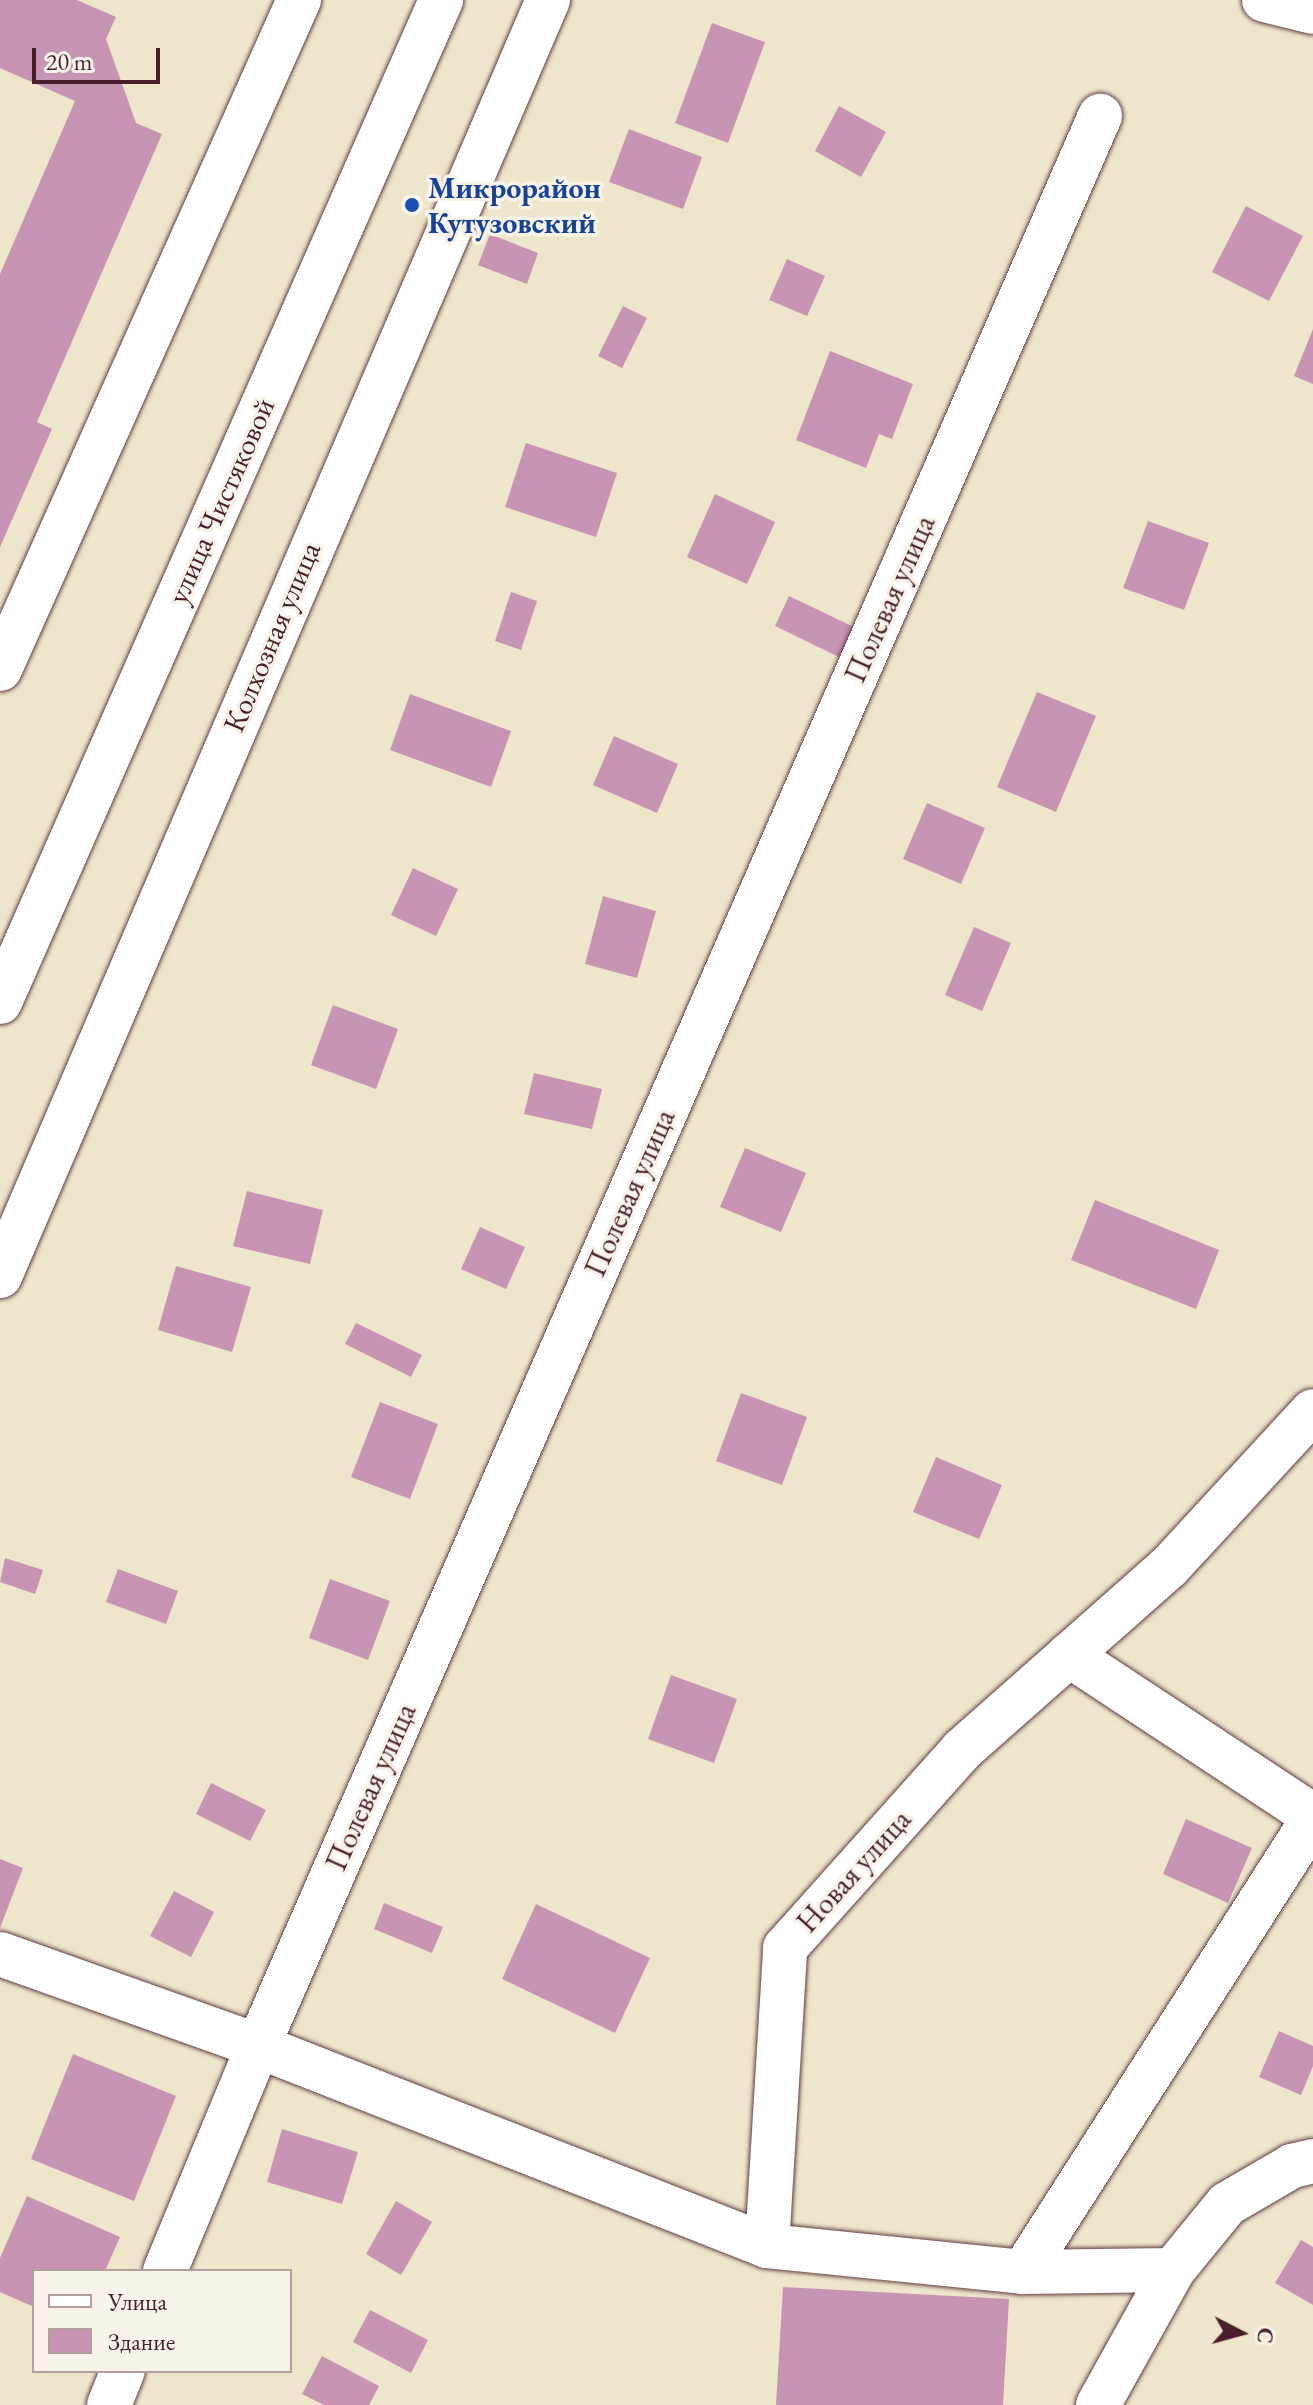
<!DOCTYPE html>
<meta charset="utf-8">
<style>
body{margin:0}
#map{position:relative;width:1313px;height:2405px;overflow:hidden;background:#eee6cb;font-family:"EB Garamond",serif}
div>[style]{position:absolute}
.building>*{inset:0;background:#c794b3}
.roads{filter:drop-shadow(0 0 2px #633d43) drop-shadow(0 0 2px #633d43)}
.minor>*{height:44px;margin:-22px;padding:0 22px;transform-origin:22px;border-radius:22px;background:#fff}
.dots>*{width:22px;height:22px;translate:-50% -50%;box-sizing:border-box;border:4px solid #f7f3e8;border-radius:50%}
span{translate:-50% -50%;white-space:nowrap;text-align:center;line-height:1.15;-webkit-text-stroke:7px #f7f3e8;paint-order:stroke}
.transit-label{font-size:30px;color:#164399;font-weight:700}
.left{translate:0 -50%;text-align:left}
.street-label{font-size:30px;color:#4a1f2b}
.legend{position:absolute;left:32px;top:2269px;width:260px;height:104px;box-sizing:border-box;background:#f7f3e8;border:2px solid #b29e9c;margin:0;padding:10px 14px;list-style:none;font-size:24px;color:#4a1f2b}
.legend li{display:flex;align-items:center;gap:16px;height:40px}
.legend b{width:40px;border:2px solid #b29e9c}
.north{position:absolute;left:1201px;top:2293px;width:80px;height:80px;-webkit-text-stroke:6px #f7f3e8;paint-order:stroke;rotate:96deg;font-size:22px;font-weight:700;line-height:32px;text-align:center;color:#4a1f2b}
.north::after{content:'';display:block;margin:auto;width:28px;height:36px;background:#4a1f2b;clip-path:polygon(50% 0,100% 100%,50% 72%,0 100%)}
.scale{position:absolute;left:32px;top:48px;width:128px;height:36px;box-sizing:border-box;border:4px solid #4a1f2b;border-top:0;padding-left:10px;font-size:24px;line-height:28px;white-space:nowrap;color:#4a1f2b;-webkit-text-stroke:6px #f7f3e8;paint-order:stroke}
</style>
<div id="map">
<div class="building">
<i style="clip-path:polygon(0 0,77px 0,116px 17px,106px 39px,136px 123px,162px 134px,37px 422px,52px 429px,0 547px,0 274px,75px 101px,0 68px)"></i>
<i style="clip-path:polygon(712px 23px,765px 42px,728px 143px,675px 123px)"></i>
<i style="clip-path:polygon(839px 106px,886px 132px,861px 177px,815px 151px)"></i>
<i style="clip-path:polygon(629px 129px,702px 157px,683px 209px,609px 182px)"></i>
<i style="clip-path:polygon(1246px 206px,1303px 236px,1269px 301px,1212px 272px)"></i>
<i style="clip-path:polygon(490px 234px,538px 253px,527px 284px,478px 265px)"></i>
<i style="clip-path:polygon(787px 259px,825px 276px,807px 316px,769px 300px)"></i>
<i style="clip-path:polygon(623px 306px,647px 318px,622px 368px,598px 356px)"></i>
<i style="clip-path:polygon(1313px 329px,1313px 384px,1294px 376px)"></i>
<i style="clip-path:polygon(830px 351px,913px 384px,892px 439px,879px 434px,866px 468px,796px 440px)"></i>
<i style="clip-path:polygon(526px 443px,617px 473px,596px 537px,505px 507px)"></i>
<i style="clip-path:polygon(715px 494px,775px 522px,747px 584px,687px 557px)"></i>
<i style="clip-path:polygon(1148px 521px,1209px 543px,1184px 610px,1123px 588px)"></i>
<i style="clip-path:polygon(511px 592px,537px 601px,521px 650px,495px 641px)"></i>
<i style="clip-path:polygon(789px 596px,854px 627px,839px 657px,775px 626px)"></i>
<i style="clip-path:polygon(1037px 692px,1096px 716px,1056px 812px,997px 787px)"></i>
<i style="clip-path:polygon(410px 694px,511px 731px,491px 787px,390px 750px)"></i>
<i style="clip-path:polygon(614px 736px,678px 764px,657px 813px,593px 785px)"></i>
<i style="clip-path:polygon(927px 803px,985px 828px,961px 884px,903px 859px)"></i>
<i style="clip-path:polygon(413px 868px,458px 889px,436px 936px,391px 915px)"></i>
<i style="clip-path:polygon(603px 896px,656px 911px,637px 978px,585px 964px)"></i>
<i style="clip-path:polygon(974px 927px,1011px 943px,982px 1011px,945px 995px)"></i>
<i style="clip-path:polygon(333px 1005px,398px 1029px,376px 1089px,311px 1065px)"></i>
<i style="clip-path:polygon(534px 1073px,602px 1089px,592px 1129px,524px 1114px)"></i>
<i style="clip-path:polygon(745px 1148px,806px 1173px,781px 1232px,720px 1207px)"></i>
<i style="clip-path:polygon(247px 1191px,323px 1210px,310px 1264px,233px 1246px)"></i>
<i style="clip-path:polygon(1095px 1200px,1219px 1250px,1196px 1309px,1071px 1260px)"></i>
<i style="clip-path:polygon(480px 1227px,525px 1247px,506px 1289px,461px 1269px)"></i>
<i style="clip-path:polygon(176px 1266px,251px 1287px,232px 1352px,158px 1330px)"></i>
<i style="clip-path:polygon(356px 1323px,422px 1355px,411px 1377px,345px 1344px)"></i>
<i style="clip-path:polygon(741px 1393px,807px 1417px,782px 1485px,716px 1461px)"></i>
<i style="clip-path:polygon(380px 1402px,438px 1424px,410px 1499px,351px 1477px)"></i>
<i style="clip-path:polygon(936px 1457px,1002px 1485px,979px 1539px,913px 1512px)"></i>
<i style="clip-path:polygon(5px 1558px,43px 1570px,35px 1594px,0 1582px)"></i>
<i style="clip-path:polygon(118px 1569px,178px 1591px,166px 1624px,106px 1602px)"></i>
<i style="clip-path:polygon(330px 1579px,390px 1601px,368px 1660px,309px 1638px)"></i>
<i style="clip-path:polygon(671px 1675px,737px 1699px,714px 1763px,648px 1739px)"></i>
<i style="clip-path:polygon(211px 1783px,266px 1810px,250px 1841px,196px 1814px)"></i>
<i style="clip-path:polygon(1186px 1819px,1252px 1848px,1228px 1903px,1163px 1874px)"></i>
<i style="clip-path:polygon(0 1859px,23px 1868px,0 1928px)"></i>
<i style="clip-path:polygon(174px 1891px,214px 1912px,191px 1957px,150px 1936px)"></i>
<i style="clip-path:polygon(384px 1903px,443px 1927px,432px 1953px,374px 1929px)"></i>
<i style="clip-path:polygon(536px 1904px,650px 1958px,615px 2033px,502px 1979px)"></i>
<i style="clip-path:polygon(1279px 2031px,1313px 2046px,1313px 2066px,1301px 2095px,1259px 2077px)"></i>
<i style="clip-path:polygon(73px 2054px,176px 2096px,134px 2201px,31px 2159px)"></i>
<i style="clip-path:polygon(282px 2129px,358px 2152px,342px 2204px,267px 2182px)"></i>
<i style="clip-path:polygon(27px 2196px,120px 2237px,105px 2271px,34px 2271px,34px 2307px,0 2292px,0 2258px)"></i>
<i style="clip-path:polygon(396px 2201px,432px 2222px,401px 2275px,366px 2254px)"></i>
<i style="clip-path:polygon(1301px 2240px,1313px 2247px,1313px 2305px,1275px 2283px)"></i>
<i style="clip-path:polygon(783px 2287px,1009px 2299px,1003px 2405px,776px 2405px)"></i>
<i style="clip-path:polygon(370px 2310px,428px 2340px,411px 2373px,353px 2342px)"></i>
<i style="clip-path:polygon(322px 2356px,379px 2386px,369px 2405px,324px 2405px,302px 2394px)"></i>
</div>
<div class="roads">
<div class="minor">
<i style="left:1264px;top:0;width:50px;rotate:13.8deg"></i>
<i style="left:0;top:669px;width:733px;rotate:-65.92deg"></i>
<i style="left:0;top:1002px;width:1095px;rotate:-66.24deg"></i>
<i style="left:0;top:1276px;width:1389px;rotate:-66.76deg"></i>
<i style="left:1069px;top:1655px;width:292px;rotate:33.4deg"></i>
<i style="left:0;top:1954px;width:274px;rotate:19.6deg"></i>
<i style="left:258px;top:2046px;width:547px;rotate:21.45deg"></i>
<i style="left:767px;top:2246px;width:257px;rotate:5.8deg"></i>
<i style="left:1023px;top:2272px;width:150px;rotate:-0.8deg"></i>
<i style="left:767px;top:2246px;width:299px;rotate:-86.5deg"></i>
<i style="left:785px;top:1948px;width:266px;rotate:-48.2deg"></i>
<i style="left:962px;top:1750px;width:276px;rotate:-41.5deg"></i>
<i style="left:1169px;top:1567px;width:212px;rotate:-47.3deg"></i>
<i style="left:165px;top:2271px;width:243px;rotate:-67.5deg"></i>
<i style="left:258px;top:2046px;width:2106px;rotate:-66.43deg"></i>
<i style="left:1023px;top:2272px;width:538px;rotate:-57.37deg"></i>
<i style="left:109px;top:2405px;width:37px;rotate:-68deg"></i>
<i style="left:1098px;top:2405px;width:154px;rotate:-60.9deg"></i>
<i style="left:1173px;top:2270px;width:85px;rotate:-50.7deg"></i>
<i style="left:1227px;top:2204px;width:75px;rotate:-30.3deg"></i>
<i style="left:1292px;top:2166px;width:22px;rotate:-13deg"></i>
</div>
</div>
<div class="dots">
<i style="left:412px;top:205px;background:#1a4fb4"></i>
</div>
<div class="transit-label">
<span class="left" style="left:428px;top:205px">Микрорайон<br>Кутузовский</span>
</div>
<div class="street-label">
<span style="left:221px;top:501px;rotate:-66deg">улица Чистяковой</span>
<span style="left:890px;top:599px;rotate:-66deg">Полевая улица</span>
<span style="left:272px;top:637px;rotate:-67deg">Колхозная улица</span>
<span style="left:630px;top:1193px;rotate:-66deg">Полевая улица</span>
<span style="left:371px;top:1787px;rotate:-66deg">Полевая улица</span>
<span style="left:854px;top:1871px;rotate:-48deg">Новая улица</span>
</div>
<ul class="legend">
<li><b style="height:10px;background:#fff"></b>Улица</li>
<li><b style="height:22px;background:#c794b3"></b>Здание</li>
</ul>
<div class="north">С</div>
<div class="scale">20 m</div>
</div>
